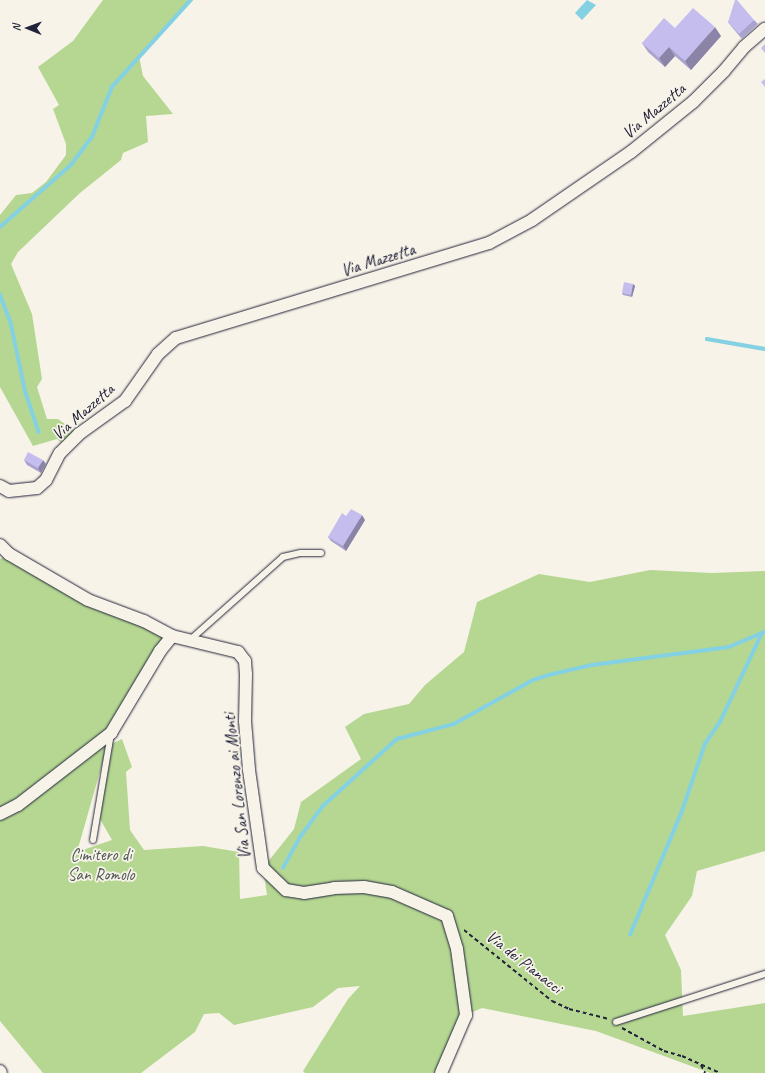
<!DOCTYPE html>
<style>
body{margin:0}
#map{position:relative;width:765px;height:1073px;overflow:hidden;background:#f7f3e8;font-family:Caveat,sans-serif}
div>[style]{position:absolute}
.green>*{inset:0;background:#b5d792}
.water>*{inset:0;background:#83d1e2}
.stream>*{height:3.5px;margin:-1.75px;padding:0 1.75px;transform-origin:1.75px;border-radius:1.75px;background:#83d1e2}
.path>*{height:2px;margin-top:-1px;transform-origin:0;background:repeating-linear-gradient(90deg,#22223b 0 4px,transparent 0 7px)}
.roads{filter:drop-shadow(0 0 1px #22223b) drop-shadow(0 0 1px #22223b)}
.lane>*{height:6px;margin:-3px;padding:0 3px;transform-origin:3px;border-radius:3px;background:#f7f3e8}
.street>*{height:12px;margin:-6px;padding:0 6px;transform-origin:6px;border-radius:6px;background:#f7f3e8}
.wall>*{inset:0;background:#aaa3ce}
.shaded-wall>*{inset:0;background:#8b84a7}
.building>*{inset:0;background:#c6bdef}
span{translate:-50% -50%;white-space:nowrap;text-align:center;line-height:1.15;-webkit-text-stroke:3.5px #f7f3e8;paint-order:stroke}
.street-label{font-size:17px;color:#22223b}
.park-label{font-size:17px;color:#4e5855}
.north{position:absolute;left:8px;top:8px;width:40px;height:40px;-webkit-text-stroke:3px #f7f3e8;paint-order:stroke;rotate:271deg;font-size:11px;font-weight:700;line-height:16px;text-align:center;color:#22223b}
.north::after{content:'';display:block;margin:auto;width:14px;height:18px;background:#22223b;clip-path:polygon(50% 0,100% 100%,50% 72%,0 100%)}
</style>
<div id="map">
<div class="green">
<i style="clip-path:polygon(103px 0,191px 0,139px 56px,143px 76px,173px 114px,146px 116px,148px 142px,123px 153px,121px 160px,80px 193px,18px 252px,11px 264px,32px 314px,42px 379px,37px 387px,47px 419px,58px 419px,79px 434px,66px 447px,57px 439px,33px 446px,0 387px,0 215px,16px 195px,32px 193px,46px 182px,66px 155px,66px 144px,53px 109px,59px 105px,38px 67px,73px 41px)"></i>
<i style="clip-path:polygon(9px 554px,172px 636px,111px 733px,77px 852px,112px 840px,96px 812px,109px 745px,122px 739px,132px 767px,126px 772px,130px 830px,144px 850px,203px 846px,239px 852px,240px 899px,267px 895px,263px 868px,294px 829px,301px 802px,361px 759px,345px 727px,364px 714px,409px 704px,425px 685px,464px 652px,477px 602px,539px 574px,590px 582px,650px 570px,712px 573px,765px 571px,765px 851px,697px 871px,692px 896px,665px 935px,681px 970px,683px 1016px,765px 1003px,765px 1073px,710px 1073px,596px 1031px,482px 1008px,466px 1015px,439px 1073px,305px 1073px,303px 1071px,348px 999px,360px 986px,338px 988px,313px 1007px,234px 1025px,219px 1013px,204px 1014px,195px 1032px,141px 1073px,43px 1073px,0 1021px,0 559px)"></i>
</div>
<div class="water">
<i style="clip-path:polygon(587px 0,596px 5px,582px 20px,575px 13px)"></i>
</div>
<div class="stream">
<i style="left:0;top:227px;width:94px;rotate:-41.1deg"></i>
<i style="left:71px;top:165px;width:35px;rotate:-53deg"></i>
<i style="left:92px;top:137px;width:54px;rotate:-68.2deg"></i>
<i style="left:112px;top:87px;width:118px;rotate:-47.8deg"></i>
<i style="left:0;top:294px;width:31px;rotate:69deg"></i>
<i style="left:11px;top:323px;width:72px;rotate:77.9deg"></i>
<i style="left:26px;top:393px;width:41px;rotate:71.6deg"></i>
<i style="left:707px;top:339px;width:59px;rotate:9.8deg"></i>
<i style="left:283px;top:868px;width:37px;rotate:-61deg"></i>
<i style="left:301px;top:836px;width:37px;rotate:-54deg"></i>
<i style="left:323px;top:806px;width:100px;rotate:-42.2deg"></i>
<i style="left:397px;top:739px;width:59px;rotate:-14.7deg"></i>
<i style="left:454px;top:724px;width:90px;rotate:-29.1deg"></i>
<i style="left:533px;top:680px;width:21px;rotate:-17deg"></i>
<i style="left:553px;top:674px;width:40px;rotate:-13deg"></i>
<i style="left:592px;top:665px;width:138px;rotate:-7.5deg"></i>
<i style="left:729px;top:647px;width:39px;rotate:-23deg"></i>
<i style="left:630px;top:935px;width:134px;rotate:-67.2deg"></i>
<i style="left:682px;top:811px;width:71px;rotate:-71.1deg"></i>
<i style="left:705px;top:744px;width:27px;rotate:-56deg"></i>
<i style="left:720px;top:722px;width:98px;rotate:-64.7deg"></i>
</div>
<div class="path">
<i style="left:464px;top:930px;width:113px;rotate:38.9deg"></i>
<i style="left:552px;top:1001px;width:19px;rotate:25deg"></i>
<i style="left:569px;top:1009px;width:41px;rotate:14deg"></i>
<i style="left:622px;top:1028px;width:48px;rotate:28.7deg"></i>
<i style="left:664px;top:1051px;width:19px;rotate:16deg"></i>
<i style="left:682px;top:1056px;width:42px;rotate:24.1deg"></i>
<i style="left:701px;top:1065px;width:9px;rotate:63deg"></i>
</div>
<div class="roads">
<div class="lane">
<i style="left:190px;top:640px;width:125px;rotate:-41.7deg"></i>
<i style="left:283px;top:557px;width:18px;rotate:-13deg"></i>
<i style="left:301px;top:553px;width:20px"></i>
<i style="left:93px;top:840px;width:108px;rotate:-80.4deg"></i>
<i style="left:616px;top:1022px;width:157px;rotate:-17.9deg"></i>
</div>
<div class="street">
<i style="left:0;top:486px;width:10px;rotate:29deg"></i>
<i style="left:9px;top:491px;width:28px;rotate:-6deg"></i>
<i style="left:37px;top:488px;width:12px;rotate:-42deg"></i>
<i style="left:46px;top:480px;width:30px;rotate:-63deg"></i>
<i style="left:60px;top:453px;width:27px;rotate:-45deg"></i>
<i style="left:79px;top:434px;width:57px;rotate:-35.7deg"></i>
<i style="left:125px;top:401px;width:57px;rotate:-54.9deg"></i>
<i style="left:158px;top:354px;width:24px;rotate:-42deg"></i>
<i style="left:176px;top:338px;width:327px;rotate:-16.9deg"></i>
<i style="left:489px;top:243px;width:49px;rotate:-28.1deg"></i>
<i style="left:532px;top:220px;width:120px;rotate:-34.5deg"></i>
<i style="left:631px;top:152px;width:80px;rotate:-38.9deg"></i>
<i style="left:693px;top:102px;width:44px;rotate:-45deg"></i>
<i style="left:724px;top:71px;width:31px;rotate:-50deg"></i>
<i style="left:744px;top:47px;width:28px;rotate:-41deg"></i>
<i style="left:0;top:545px;width:13px;rotate:45deg"></i>
<i style="left:9px;top:554px;width:91px;rotate:30.2deg"></i>
<i style="left:88px;top:600px;width:60px;rotate:20.6deg"></i>
<i style="left:144px;top:621px;width:32px;rotate:28deg"></i>
<i style="left:172px;top:636px;width:68px;rotate:13.6deg"></i>
<i style="left:238px;top:652px;width:11px;rotate:52deg"></i>
<i style="left:245px;top:661px;width:13px;rotate:86deg"></i>
<i style="left:246px;top:674px;width:47px;rotate:91.2deg"></i>
<i style="left:245px;top:721px;width:49px;rotate:85.3deg"></i>
<i style="left:249px;top:770px;width:99px;rotate:81.9deg"></i>
<i style="left:263px;top:868px;width:32px;rotate:44deg"></i>
<i style="left:286px;top:890px;width:18px;rotate:9deg"></i>
<i style="left:304px;top:893px;width:30px;rotate:-9deg"></i>
<i style="left:334px;top:888px;width:30px;rotate:-2deg"></i>
<i style="left:364px;top:887px;width:28px;rotate:10deg"></i>
<i style="left:392px;top:892px;width:60px;rotate:23.6deg"></i>
<i style="left:447px;top:916px;width:34px;rotate:73deg"></i>
<i style="left:457px;top:949px;width:67px;rotate:82.2deg"></i>
<i style="left:466px;top:1015px;width:63px;rotate:113.3deg"></i>
<i style="left:0;top:814px;width:20px;rotate:-27deg"></i>
<i style="left:18px;top:805px;width:118px;rotate:-37.7deg"></i>
<i style="left:111px;top:733px;width:96px;rotate:-59.1deg"></i>
<i style="left:160px;top:651px;width:19px;rotate:-51deg"></i>
<i style="left:0;top:1071px;width:2px;rotate:63deg"></i>
</div>
</div>
<div class="wall">
<i style="clip-path:polygon(754px 20px,758px 24px,742px 39px,731px 26px,728px 22px)"></i>
<i style="clip-path:polygon(675px 28px,721px 36px,691px 70px,675px 56px,665px 67px,648px 52px,642px 43px)"></i>
<i style="clip-path:polygon(633px 284px,635px 286px,632px 297px,623px 295px,622px 293px)"></i>
<i style="clip-path:polygon(24px 460px,46px 464px,41px 473px,27px 465px)"></i>
<i style="clip-path:polygon(346px 516px,365px 520px,346px 551px,331px 541px,328px 537px)"></i>
</div>
<div class="shaded-wall">
<i style="clip-path:polygon(715px 27px,721px 36px,691px 70px,685px 61px)"></i>
<i style="clip-path:polygon(669px 47px,675px 56px,665px 67px,659px 58px)"></i>
<i style="clip-path:polygon(633px 284px,635px 286px,632px 297px,631px 295px)"></i>
<i style="clip-path:polygon(43px 460px,46px 464px,41px 473px,38px 468px)"></i>
<i style="clip-path:polygon(362px 515px,365px 520px,346px 551px,343px 546px)"></i>
</div>
<div class="building">
<i style="clip-path:polygon(735px 0,737px 0,754px 20px,739px 34px,728px 22px)"></i>
<i style="clip-path:polygon(693px 8px,715px 27px,685px 61px,669px 47px,659px 58px,642px 43px,664px 18px,675px 28px)"></i>
<i style="clip-path:polygon(765px 44px,765px 53px,761px 48px)"></i>
<i style="clip-path:polygon(765px 79px,765px 87px,761px 82px)"></i>
<i style="clip-path:polygon(624px 282px,633px 284px,631px 295px,622px 293px)"></i>
<i style="clip-path:polygon(28px 452px,43px 460px,38px 468px,24px 460px)"></i>
<i style="clip-path:polygon(351px 509px,362px 515px,343px 546px,328px 537px,342px 513px,346px 516px)"></i>
</div>
<div class="street-label">
<span style="left:654px;top:111px;rotate:-40deg">Via Mazzetta</span>
<span style="left:378px;top:260px;rotate:-17deg">Via Mazzetta</span>
<span style="left:83px;top:412px;rotate:-41deg">Via Mazzetta</span>
<span style="left:237px;top:786px;rotate:-96deg">Via San Lorenzo ai Monti</span>
<span style="left:524px;top:962px;rotate:38deg">Via dei Pianacci</span>
</div>
<div class="park-label">
<span style="left:101px;top:865px">Cimitero di<br>San Romolo</span>
</div>
<div class="north">N</div>
</div>
